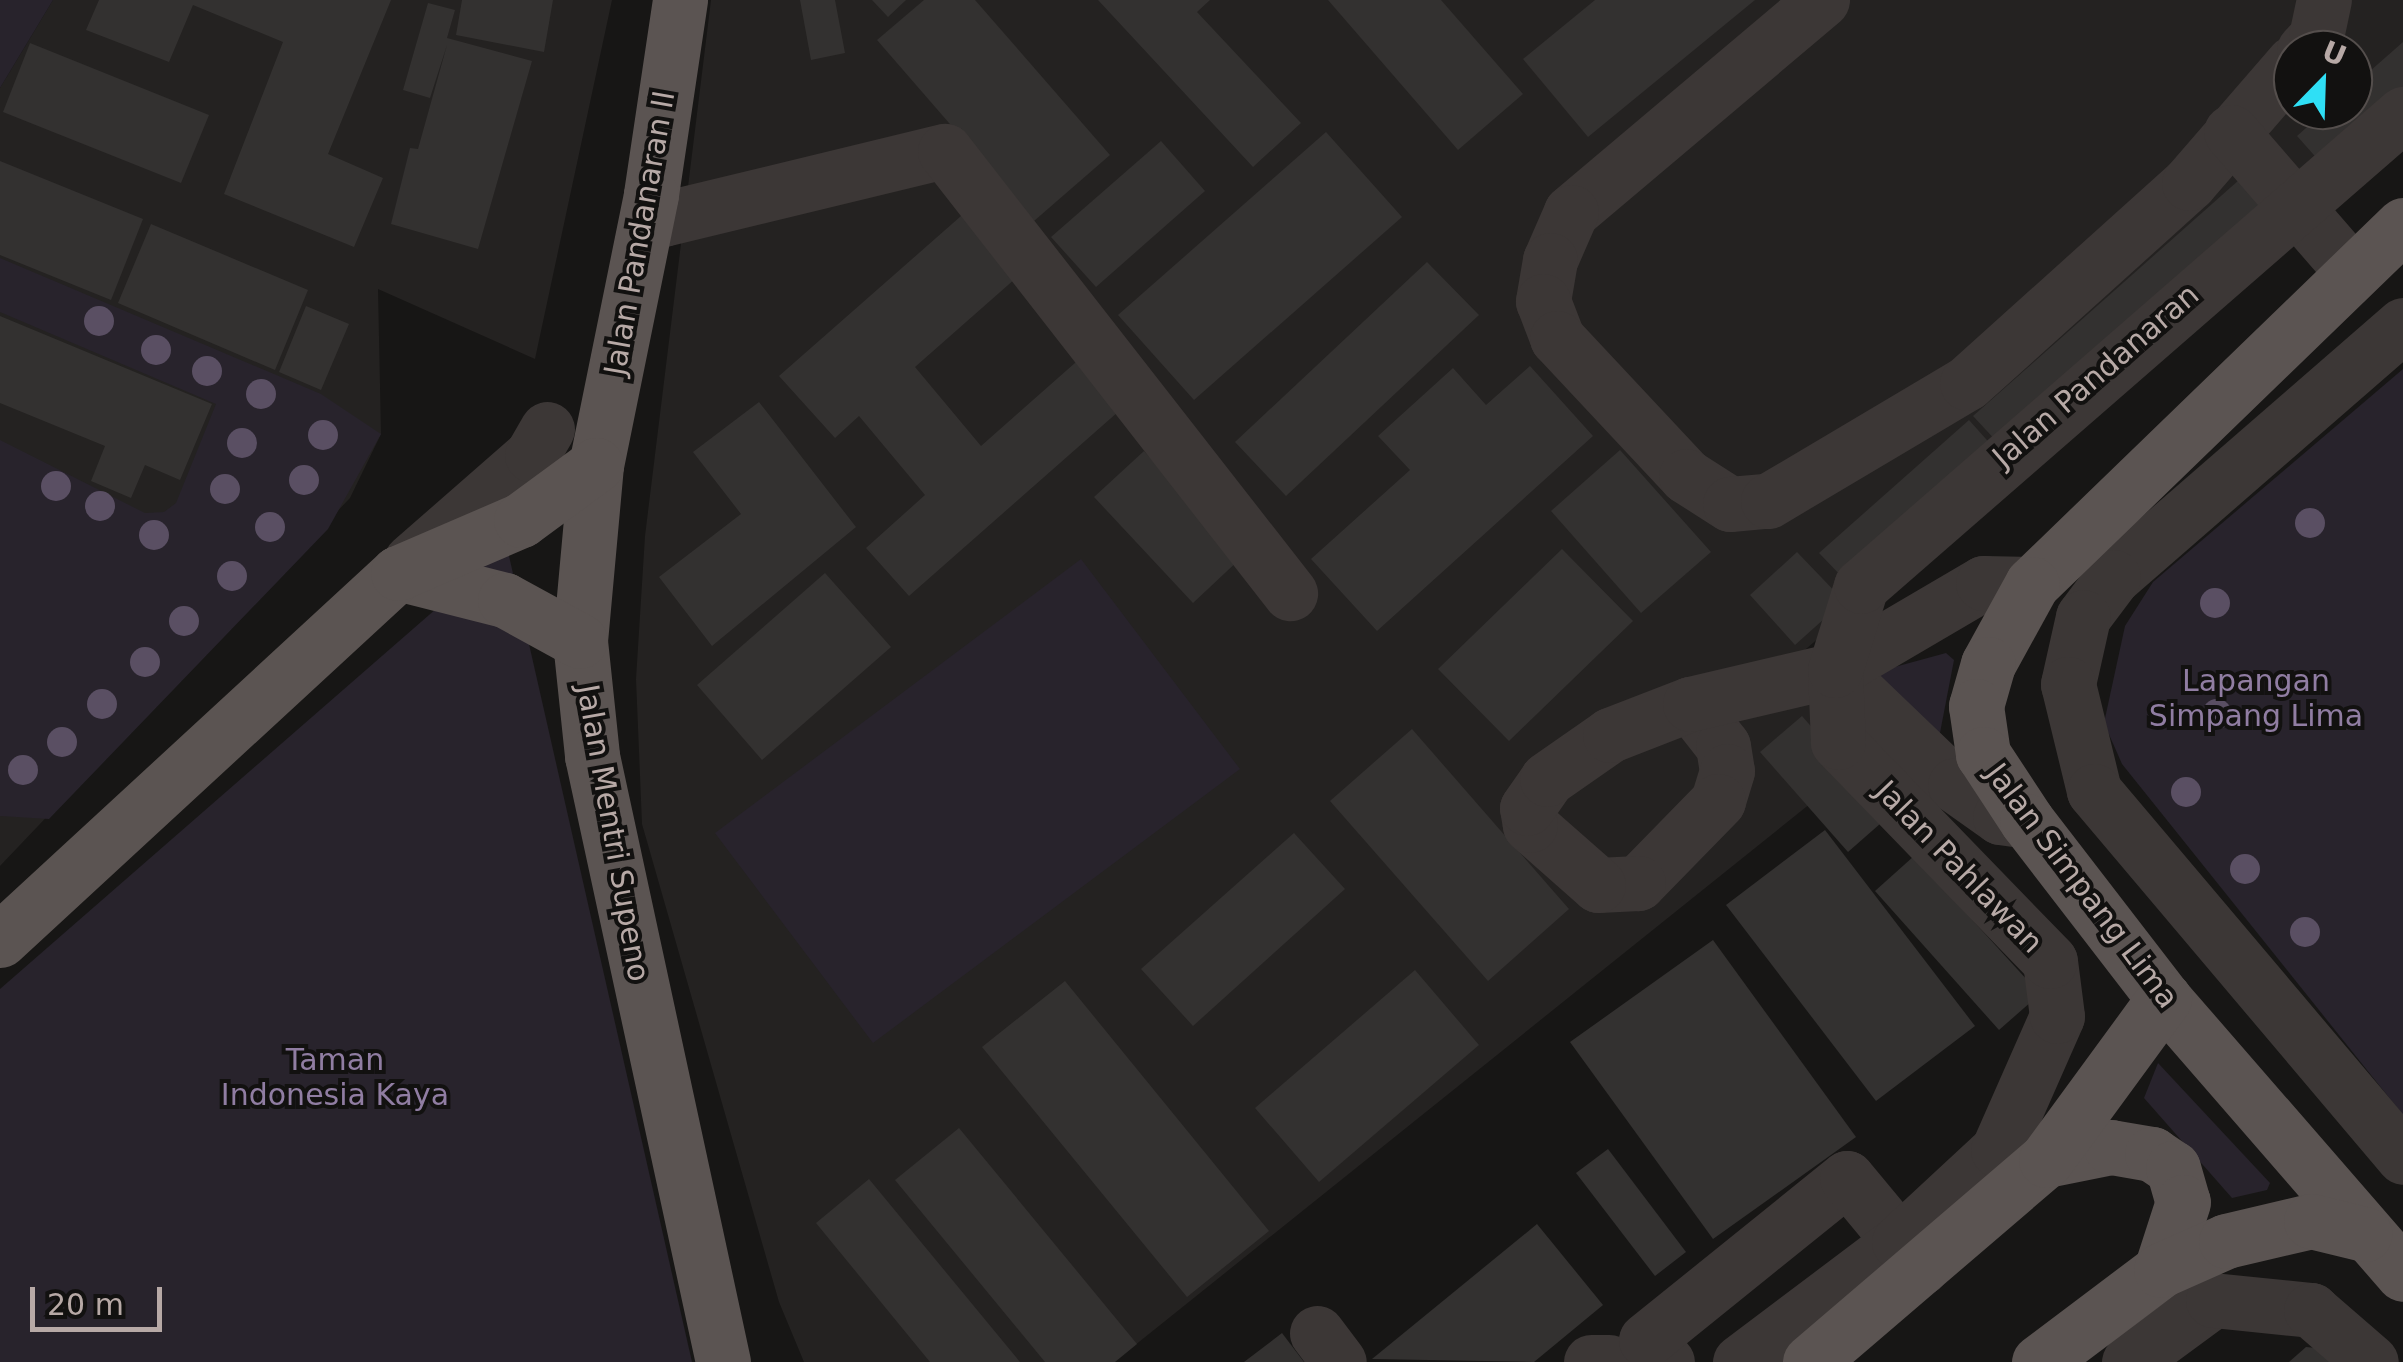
<!DOCTYPE html>
<style>
body{margin:0}
#map{position:relative;width:2403px;height:1362px;overflow:hidden;background:#171615;font-family:"DejaVu Sans",sans-serif}
div>[style]{position:absolute}
.built>*{inset:0;background:#242221}
.green>*{inset:0;background:#28232c}
.building>*{inset:0;background:#333130}
.minor>*{height:55px;margin:-27.5px;padding:0 27.5px;transform-origin:27.5px;border-radius:27.5px;background:#3c3736}
.major>*{height:55px;margin:-27.5px;padding:0 27.5px;transform-origin:27.5px;border-radius:27.5px;background:#5b5452}
.trees>*{width:30px;height:30px;margin:-15px;border-radius:50%;background:#5a4f63}
span{translate:-50% -50%;white-space:nowrap;text-align:center;line-height:1.15;-webkit-text-stroke:8px #121110;paint-order:stroke}
.street-label{font-size:30px;color:#b7a9a6}
.park-label{font-size:30px;color:#907da2}
.north{position:absolute;left:2273px;top:30px;width:100px;height:100px;box-sizing:border-box;background:#121110;border:2px solid #544e4c;border-radius:50%;rotate:23deg;font-size:28px;font-weight:700;line-height:40px;text-align:center;color:#b7a9a6}
.north::after{content:'';display:block;margin:auto;width:35px;height:45px;background:#2fdff5;clip-path:polygon(50% 0,100% 100%,50% 72%,0 100%)}
.scale{position:absolute;left:30px;top:1287px;width:132px;height:45px;box-sizing:border-box;border:5px solid #b7a9a6;border-top:0;padding-left:12px;font-size:30px;line-height:35px;white-space:nowrap;color:#b7a9a6;-webkit-text-stroke:8px #121110;paint-order:stroke}
</style>
<div id="map">
<div class="built">
<i style="clip-path:polygon(53px 0,612px 0,535px 359px,378px 289px,381px 434px,350px 498px,0 866px,0 88px)"></i>
<i style="clip-path:polygon(evenodd,711px 0,2403px 0,2403px 133px,1784px 668px,1866px 759px,1114px 1362px,804px 1362px,779px 1302px,642px 824px,636px 679px,645px 536px,711px 0,2293px 50px,2353px 50px,2353px 110px,2293px 110px,2293px 50px)"></i>
</div>
<div class="green">
<i style="clip-path:polygon(0 0,53px 0,0 88px)"></i>
<i style="clip-path:polygon(0 258px,321px 394px,381px 434px,328px 529px,49px 819px,0 816px,0 440px,145px 513px,164px 512px,176px 503px,216px 404px,0 312px)"></i>
<i style="clip-path:polygon(2403px 369px,2403px 1115px,2122px 764px,2104px 723px,2125px 626px,2153px 582px)"></i>
<i style="clip-path:polygon(507px 547px,692px 1362px,0 1362px,0 989px)"></i>
<i style="clip-path:polygon(1081px 559px,1240px 769px,873px 1043px,715px 833px)"></i>
<i style="clip-path:polygon(1946px 653px,1954px 660px,1939px 738px,1873px 683px,1880px 671px)"></i>
<i style="clip-path:polygon(2158px 1063px,2270px 1183px,2267px 1190px,2232px 1198px,2144px 1098px)"></i>
</div>
<div class="building">
<i style="clip-path:polygon(99px 0,391px 0,328px 154px,383px 178px,354px 247px,224px 194px,283px 42px,193px 5px,169px 62px,86px 30px)"></i>
<i style="clip-path:polygon(462px 0,553px 0,544px 52px,456px 35px)"></i>
<i style="clip-path:polygon(800px 0,835px 0,845px 53px,811px 60px)"></i>
<i style="clip-path:polygon(872px 0,906px 0,888px 17px)"></i>
<i style="clip-path:polygon(924px 0,975px 0,1110px 155px,1034px 221px,877px 40px)"></i>
<i style="clip-path:polygon(1098px 0,1210px 0,1197px 12px,1301px 123px,1253px 167px)"></i>
<i style="clip-path:polygon(1328px 0,1441px 0,1523px 94px,1458px 150px)"></i>
<i style="clip-path:polygon(1595px 0,1755px 0,1588px 137px,1523px 59px)"></i>
<i style="clip-path:polygon(428px 3px,455px 10px,447px 38px,532px 61px,478px 249px,391px 224px,410px 148px,418px 149px,447px 45px,430px 98px,403px 90px)"></i>
<i style="clip-path:polygon(2403px 42px,2403px 90px,2321px 163px,2297px 136px,2326px 110px,2353px 110px,2353px 86px)"></i>
<i style="clip-path:polygon(30px 43px,209px 115px,181px 183px,3px 112px)"></i>
<i style="clip-path:polygon(1326px 132px,1402px 217px,1194px 400px,1118px 315px)"></i>
<i style="clip-path:polygon(1161px 141px,1205px 191px,1096px 287px,1051px 237px)"></i>
<i style="clip-path:polygon(0 161px,143px 219px,111px 300px,0 255px)"></i>
<i style="clip-path:polygon(2248px 172px,2273px 200px,1999px 444px,1973px 416px)"></i>
<i style="clip-path:polygon(969px 209px,1024px 271px,915px 367px,981px 446px,1084px 355px,1127px 404px,909px 596px,866px 548px,925px 495px,859px 416px,835px 438px,779px 376px)"></i>
<i style="clip-path:polygon(151px 224px,308px 290px,275px 370px,118px 303px)"></i>
<i style="clip-path:polygon(1427px 262px,1479px 315px,1286px 496px,1235px 442px)"></i>
<i style="clip-path:polygon(306px 306px,349px 324px,321px 390px,279px 372px)"></i>
<i style="clip-path:polygon(0 316px,212px 404px,180px 480px,145px 465px,131px 498px,91px 481px,105px 446px,0 403px)"></i>
<i style="clip-path:polygon(1530px 366px,1593px 436px,1377px 631px,1311px 559px,1410px 470px,1378px 436px,1453px 368px,1486px 405px)"></i>
<i style="clip-path:polygon(759px 402px,856px 527px,712px 646px,659px 577px,741px 514px,693px 452px)"></i>
<i style="clip-path:polygon(1969px 420px,1994px 448px,1845px 580px,1819px 553px)"></i>
<i style="clip-path:polygon(1620px 450px,1711px 552px,1641px 613px,1551px 511px)"></i>
<i style="clip-path:polygon(1144px 451px,1242px 557px,1193px 603px,1094px 497px)"></i>
<i style="clip-path:polygon(1562px 549px,1633px 621px,1509px 741px,1438px 669px)"></i>
<i style="clip-path:polygon(1797px 552px,1844px 601px,1795px 645px,1750px 595px)"></i>
<i style="clip-path:polygon(825px 573px,891px 647px,762px 760px,697px 685px)"></i>
<i style="clip-path:polygon(1802px 716px,1889px 816px,1848px 852px,1760px 752px)"></i>
<i style="clip-path:polygon(1412px 729px,1569px 909px,1488px 981px,1330px 801px)"></i>
<i style="clip-path:polygon(1825px 830px,1975px 1026px,1876px 1101px,1726px 905px)"></i>
<i style="clip-path:polygon(1294px 833px,1345px 889px,1193px 1026px,1141px 969px)"></i>
<i style="clip-path:polygon(1914px 856px,2040px 994px,1999px 1030px,1875px 891px)"></i>
<i style="clip-path:polygon(1713px 940px,1856px 1137px,1713px 1239px,1570px 1042px)"></i>
<i style="clip-path:polygon(1415px 970px,1479px 1045px,1319px 1182px,1255px 1108px)"></i>
<i style="clip-path:polygon(1065px 981px,1269px 1231px,1187px 1297px,982px 1047px)"></i>
<i style="clip-path:polygon(959px 1128px,1137px 1344px,1115px 1362px,1045px 1362px,895px 1180px)"></i>
<i style="clip-path:polygon(1608px 1149px,1686px 1252px,1655px 1276px,1576px 1173px)"></i>
<i style="clip-path:polygon(869px 1179px,1020px 1362px,930px 1362px,816px 1223px)"></i>
<i style="clip-path:polygon(1537px 1224px,1603px 1305px,1534px 1362px,1372px 1359px)"></i>
<i style="clip-path:polygon(1282px 1333px,1304px 1362px,1244px 1362px)"></i>
<i style="clip-path:polygon(2306px 1347px,2347px 1351px,2356px 1362px,2289px 1362px)"></i>
</div>
<div class="minor">
<i style="left:1822px;top:0;width:329px;rotate:139.8deg"></i>
<i style="left:1571px;top:212px;width:52px;rotate:113.6deg"></i>
<i style="left:1550px;top:260px;width:42px;rotate:99.7deg"></i>
<i style="left:1543px;top:301px;width:40px;rotate:69deg"></i>
<i style="left:1557px;top:338px;width:189px;rotate:46.9deg"></i>
<i style="left:1686px;top:476px;width:52px;rotate:32.5deg"></i>
<i style="left:1730px;top:504px;width:38px;rotate:-5deg"></i>
<i style="left:1768px;top:501px;width:231px;rotate:-30.7deg"></i>
<i style="left:1967px;top:383px;width:299px;rotate:-42deg"></i>
<i style="left:2189px;top:183px;width:159px;rotate:-49.1deg"></i>
<i style="left:2304px;top:50px;width:18px;rotate:-47deg"></i>
<i style="left:2316px;top:37px;width:38px;rotate:-78deg"></i>
<i style="left:2231px;top:132px;width:186px;rotate:49.1deg"></i>
<i style="left:651px;top:195px;width:27px;rotate:63deg"></i>
<i style="left:663px;top:219px;width:290px;rotate:-13.6deg"></i>
<i style="left:945px;top:151px;width:561px;rotate:52.03deg"></i>
<i style="left:2403px;top:325px;width:384px;rotate:139deg"></i>
<i style="left:2113px;top:577px;width:50px;rotate:126.9deg"></i>
<i style="left:2083px;top:617px;width:69px;rotate:102.6deg"></i>
<i style="left:2068px;top:684px;width:110px;rotate:76.3deg"></i>
<i style="left:2094px;top:791px;width:479px;rotate:49.8deg"></i>
<i style="left:411px;top:561px;width:161px;rotate:-41.2deg"></i>
<i style="left:532px;top:455px;width:30px;rotate:-60deg"></i>
<i style="left:1835px;top:670px;width:166px;rotate:43.8deg"></i>
<i style="left:1955px;top:785px;width:55px;rotate:35.4deg"></i>
<i style="left:2000px;top:817px;width:27px;rotate:8deg"></i>
<i style="left:1690px;top:704px;width:53px;rotate:51.8deg"></i>
<i style="left:1723px;top:746px;width:25px;rotate:81deg"></i>
<i style="left:1727px;top:771px;width:31px;rotate:107deg"></i>
<i style="left:1718px;top:801px;width:115px;rotate:134.3deg"></i>
<i style="left:1638px;top:883px;width:40px;rotate:177.1deg"></i>
<i style="left:1598px;top:885px;width:91px;rotate:-138.6deg"></i>
<i style="left:1530px;top:825px;width:17px;rotate:-100deg"></i>
<i style="left:1527px;top:808px;width:35px;rotate:-55deg"></i>
<i style="left:1547px;top:779px;width:77px;rotate:-34.9deg"></i>
<i style="left:1610px;top:735px;width:86px;rotate:-21.2deg"></i>
<i style="left:1690px;top:704px;width:149px;rotate:-13.2deg"></i>
<i style="left:1835px;top:670px;width:172px;rotate:-30.4deg"></i>
<i style="left:1983px;top:583px;width:49px;rotate:1.2deg"></i>
<i style="left:1317px;top:1333px;width:36px;rotate:53deg"></i>
<i style="left:1591px;top:1362px;width:18px"></i>
<i style="left:1667px;top:1362px;width:30px;rotate:-134deg"></i>
<i style="left:1646px;top:1340px;width:258px;rotate:-38.9deg"></i>
<i style="left:1847px;top:1178px;width:116px;rotate:50.3deg"></i>
<i style="left:1740px;top:1362px;width:199px;rotate:-37deg"></i>
<i style="left:1899px;top:1242px;width:135px;rotate:-42.9deg"></i>
<i style="left:1998px;top:1150px;width:146px;rotate:-66.2deg"></i>
<i style="left:2057px;top:1016px;width:55px;rotate:-97.3deg"></i>
<i style="left:2050px;top:961px;width:305px;rotate:-134.1deg"></i>
<i style="left:1838px;top:742px;width:72px;rotate:-92.4deg"></i>
<i style="left:1835px;top:670px;width:88px;rotate:-72.8deg"></i>
<i style="left:1861px;top:586px;width:719px;rotate:-41.05deg"></i>
<i style="left:2129px;top:1362px;width:104px;rotate:-36.4deg"></i>
<i style="left:2213px;top:1300px;width:99px;rotate:5.8deg"></i>
<i style="left:2311px;top:1310px;width:79px;rotate:40.9deg"></i>
</div>
<div class="major">
<i style="left:680px;top:0;width:197px;rotate:98.5deg"></i>
<i style="left:651px;top:195px;width:276px;rotate:101.5deg"></i>
<i style="left:596px;top:465px;width:177px;rotate:95.2deg"></i>
<i style="left:580px;top:641px;width:116px;rotate:84deg"></i>
<i style="left:592px;top:756px;width:620px;rotate:77.8deg"></i>
<i style="left:2403px;top:225px;width:516px;rotate:135.94deg"></i>
<i style="left:2032px;top:584px;width:91px;rotate:118.8deg"></i>
<i style="left:1988px;top:664px;width:44px;rotate:105.9deg"></i>
<i style="left:1976px;top:706px;width:49px;rotate:81.7deg"></i>
<i style="left:1983px;top:754px;width:80px;rotate:56.7deg"></i>
<i style="left:2027px;top:821px;width:225px;rotate:52.4deg"></i>
<i style="left:2164px;top:999px;width:364px;rotate:49deg"></i>
<i style="left:398px;top:573px;width:110px;rotate:14.2deg"></i>
<i style="left:505px;top:600px;width:85px;rotate:28.7deg"></i>
<i style="left:0;top:940px;width:541px;rotate:-42.68deg"></i>
<i style="left:398px;top:573px;width:134px;rotate:-23.3deg"></i>
<i style="left:521px;top:520px;width:93px;rotate:-36.3deg"></i>
<i style="left:2046px;top:1160px;width:66px;rotate:-11.3deg"></i>
<i style="left:2111px;top:1147px;width:42px;rotate:9.7deg"></i>
<i style="left:2152px;top:1154px;width:25px;rotate:34deg"></i>
<i style="left:2173px;top:1168px;width:35px;rotate:74deg"></i>
<i style="left:2183px;top:1202px;width:71px;rotate:107.9deg"></i>
<i style="left:1810px;top:1362px;width:311px;rotate:-40.6deg"></i>
<i style="left:2046px;top:1160px;width:200px;rotate:-53.8deg"></i>
<i style="left:2039px;top:1362px;width:153px;rotate:-37deg"></i>
<i style="left:2161px;top:1270px;width:71px;rotate:-24deg"></i>
<i style="left:2226px;top:1241px;width:87px;rotate:-13.2deg"></i>
<i style="left:2311px;top:1221px;width:55px;rotate:13.8deg"></i>
</div>
<div class="trees">
<i style="left:99px;top:321px"></i>
<i style="left:156px;top:350px"></i>
<i style="left:207px;top:371px"></i>
<i style="left:261px;top:394px"></i>
<i style="left:323px;top:435px"></i>
<i style="left:242px;top:443px"></i>
<i style="left:304px;top:480px"></i>
<i style="left:56px;top:486px"></i>
<i style="left:225px;top:489px"></i>
<i style="left:100px;top:506px"></i>
<i style="left:2310px;top:523px"></i>
<i style="left:270px;top:527px"></i>
<i style="left:154px;top:535px"></i>
<i style="left:232px;top:576px"></i>
<i style="left:2215px;top:603px"></i>
<i style="left:184px;top:621px"></i>
<i style="left:145px;top:662px"></i>
<i style="left:102px;top:704px"></i>
<i style="left:2217px;top:714px"></i>
<i style="left:62px;top:742px"></i>
<i style="left:23px;top:770px"></i>
<i style="left:2186px;top:792px"></i>
<i style="left:2245px;top:869px"></i>
<i style="left:2305px;top:932px"></i>
</div>
<div class="street-label">
<span style="left:640px;top:233px;rotate:-80deg">Jalan Pandanaran II</span>
<span style="left:2096px;top:376px;rotate:-41deg">Jalan Pandanaran</span>
<span style="left:613px;top:833px;rotate:80deg">Jalan Mentri Supeno</span>
<span style="left:1959px;top:867px;rotate:46deg">Jalan Pahlawan</span>
<span style="left:2082px;top:886px;rotate:53deg">Jalan Simpang Lima</span>
</div>
<div class="park-label">
<span style="left:2256px;top:698px">Lapangan<br>Simpang Lima</span>
<span style="left:335px;top:1077px">Taman<br>Indonesia Kaya</span>
</div>
<div class="north">U</div>
<div class="scale">20 m</div>
</div>
